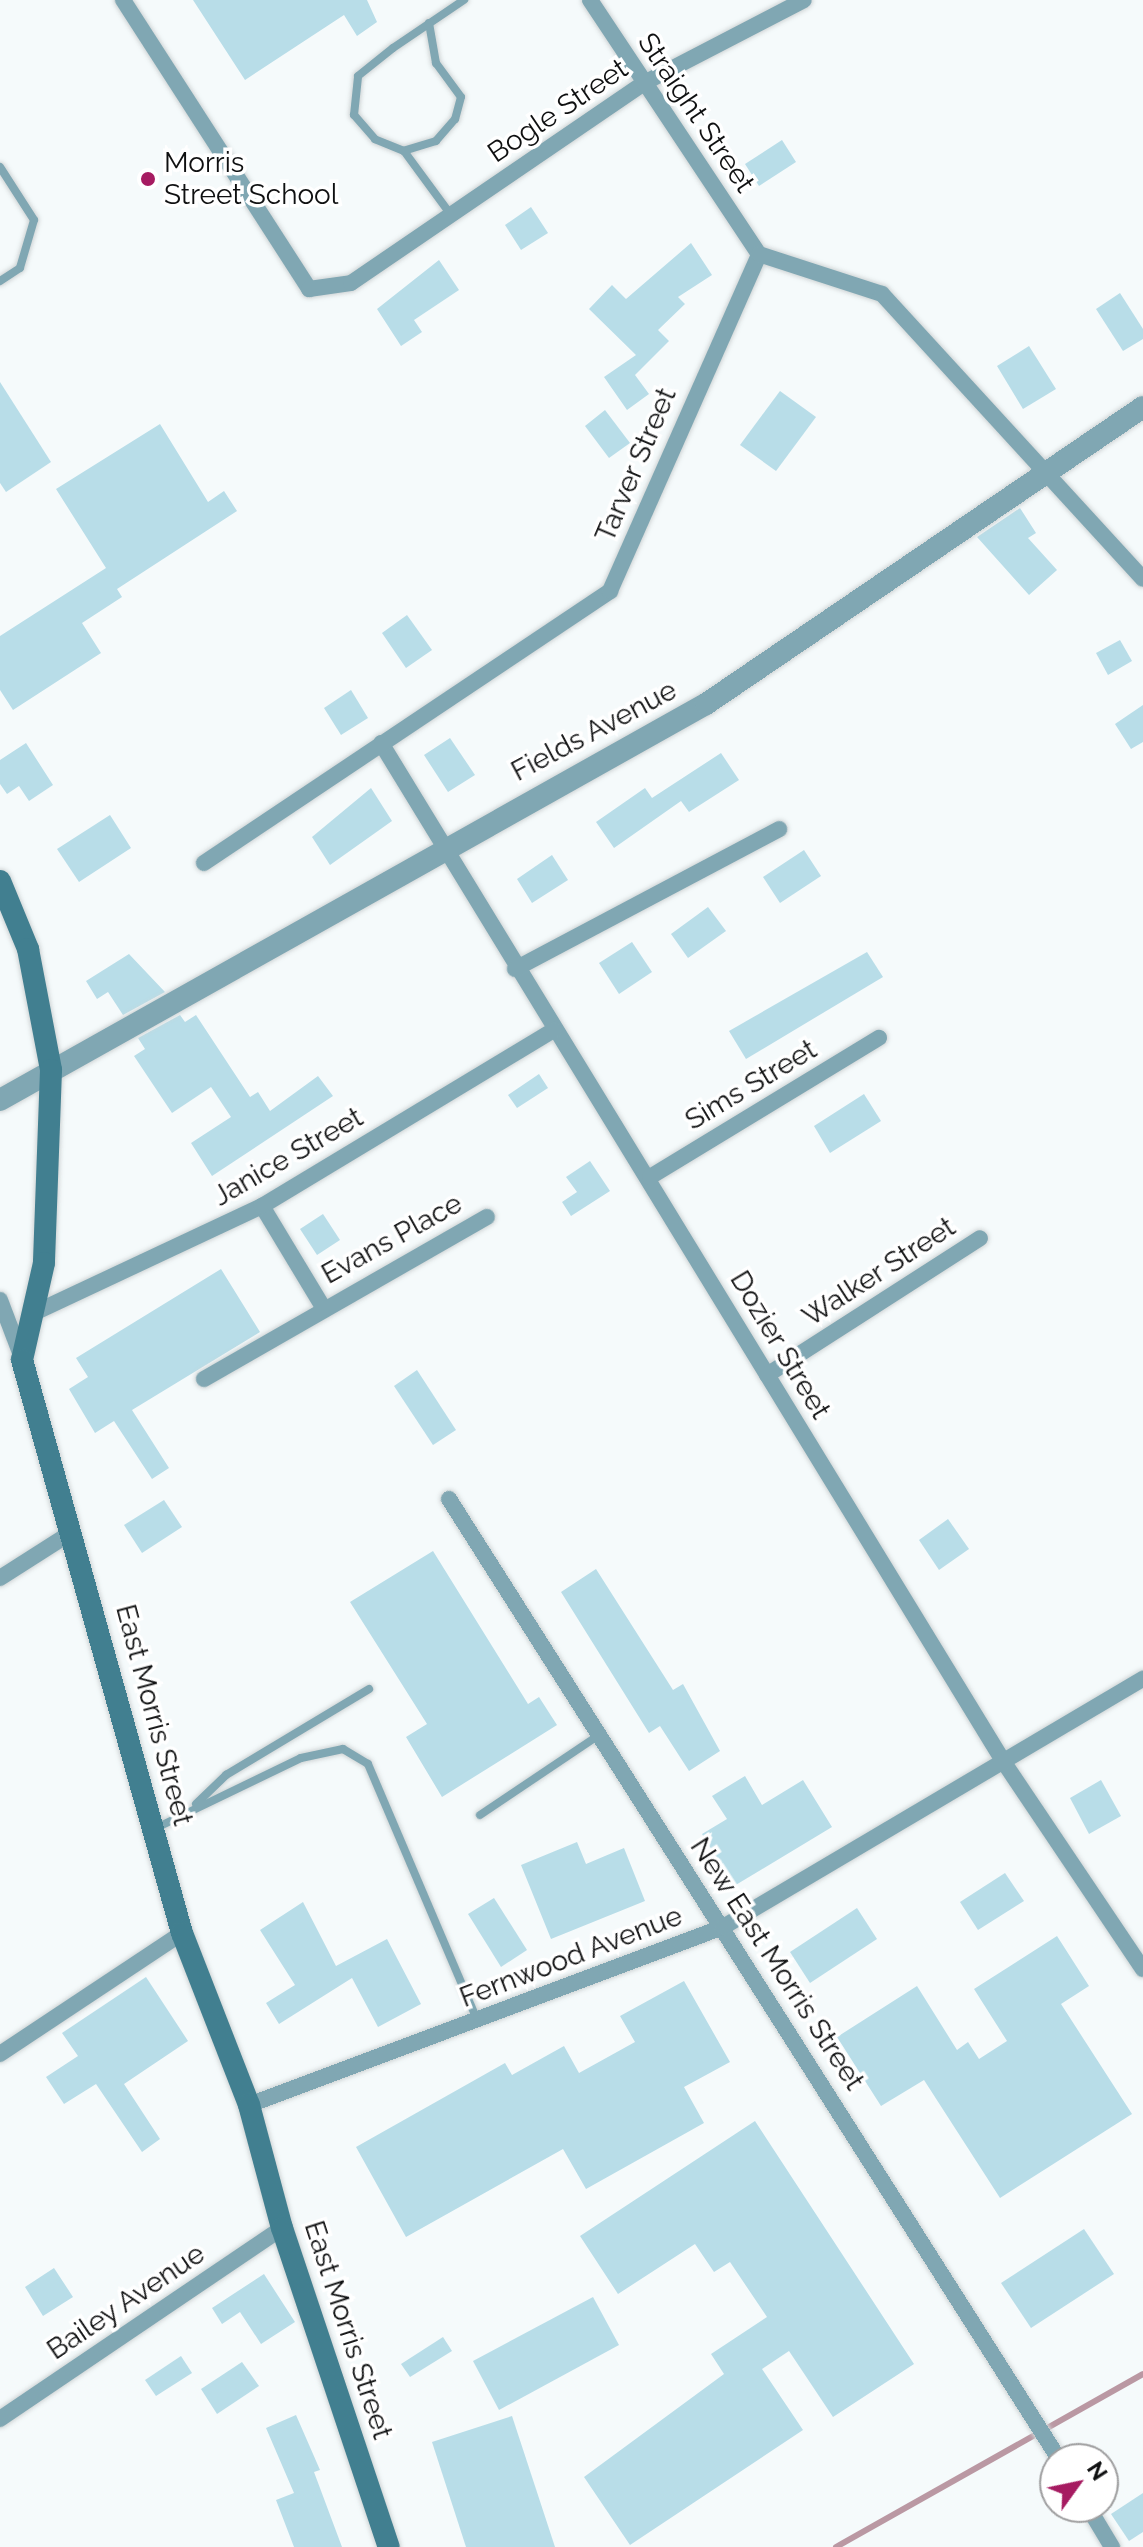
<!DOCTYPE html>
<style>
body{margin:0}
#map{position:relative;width:1143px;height:2547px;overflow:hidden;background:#f5fafb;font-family:Raleway,sans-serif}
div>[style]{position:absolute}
.stream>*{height:6px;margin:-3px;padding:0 3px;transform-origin:3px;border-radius:3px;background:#ba98a3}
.building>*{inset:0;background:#b8dde8}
.roads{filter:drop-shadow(0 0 2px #d0d5d6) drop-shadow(0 0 2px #d0d5d6)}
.service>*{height:8px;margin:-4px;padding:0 4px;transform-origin:4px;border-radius:4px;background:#80a7b3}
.minor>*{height:16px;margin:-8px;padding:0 8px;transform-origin:8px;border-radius:8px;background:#80a7b3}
.tertiary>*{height:22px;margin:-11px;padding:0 11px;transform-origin:11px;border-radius:11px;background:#80a7b3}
.secondary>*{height:22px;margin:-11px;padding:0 11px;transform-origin:11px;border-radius:11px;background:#417f90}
.dots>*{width:22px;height:22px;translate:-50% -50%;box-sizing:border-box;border:4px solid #fff;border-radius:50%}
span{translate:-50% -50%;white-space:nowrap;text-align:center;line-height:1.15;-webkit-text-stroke:7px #fff;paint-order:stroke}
.street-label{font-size:28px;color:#0f1011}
.poi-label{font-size:28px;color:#0f1011}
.left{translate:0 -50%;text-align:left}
.north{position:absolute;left:1039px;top:2443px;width:80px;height:80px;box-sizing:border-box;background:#fff;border:2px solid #9f9fa0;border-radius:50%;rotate:57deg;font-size:22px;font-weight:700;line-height:32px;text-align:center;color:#0f1011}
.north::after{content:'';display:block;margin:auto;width:28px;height:36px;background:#a61b61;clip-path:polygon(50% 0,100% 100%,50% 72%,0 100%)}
</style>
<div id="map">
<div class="stream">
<i style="left:836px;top:2547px;width:352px;rotate:-29.4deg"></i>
</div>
<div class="building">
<i style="clip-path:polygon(193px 0,367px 0,377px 22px,357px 36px,344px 15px,245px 80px)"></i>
<i style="clip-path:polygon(782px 140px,796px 162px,759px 186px,745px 164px)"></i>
<i style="clip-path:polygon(531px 207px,548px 233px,521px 250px,505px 225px)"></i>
<i style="clip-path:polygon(691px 243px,712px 275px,678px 297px,685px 304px,658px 330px,669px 341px,635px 375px,649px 394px,627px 410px,604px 377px,636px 355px,589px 309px,612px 285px,626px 299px)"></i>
<i style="clip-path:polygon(439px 260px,459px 290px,414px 320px,422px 332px,401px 346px,377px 309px)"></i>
<i style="clip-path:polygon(1120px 293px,1143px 329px,1143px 339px,1123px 351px,1096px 309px)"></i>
<i style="clip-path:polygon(1029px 346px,1056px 389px,1023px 409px,997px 366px)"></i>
<i style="clip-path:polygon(0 382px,51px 462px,6px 492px,0 483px)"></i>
<i style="clip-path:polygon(780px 391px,816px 417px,776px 471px,740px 445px)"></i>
<i style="clip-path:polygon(605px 410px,630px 443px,609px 458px,585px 426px)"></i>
<i style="clip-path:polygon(160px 424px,208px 502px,224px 491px,237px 511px,117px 589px,122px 597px,82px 623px,101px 653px,13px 710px,0 690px,0 636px,106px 568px,56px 489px)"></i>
<i style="clip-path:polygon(1020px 508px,1036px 533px,1028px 538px,1057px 570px,1029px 595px,977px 537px)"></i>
<i style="clip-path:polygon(407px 615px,432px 650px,406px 668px,382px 633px)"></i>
<i style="clip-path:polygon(1120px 640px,1132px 661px,1108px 675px,1096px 653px)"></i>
<i style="clip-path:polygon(351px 690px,368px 718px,341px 735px,324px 708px)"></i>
<i style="clip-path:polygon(1143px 705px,1143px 742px,1131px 749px,1115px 724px)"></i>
<i style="clip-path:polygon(450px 738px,475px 775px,448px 792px,424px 755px)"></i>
<i style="clip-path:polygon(26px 743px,53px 785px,29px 801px,19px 786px,7px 794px,0 784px,0 760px)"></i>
<i style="clip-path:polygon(721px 753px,739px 780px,689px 812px,681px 801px,614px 848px,596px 822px,645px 788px,652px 798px)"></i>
<i style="clip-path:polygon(371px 788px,392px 821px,330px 865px,312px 837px)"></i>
<i style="clip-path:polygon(110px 815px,131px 848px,79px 882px,57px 849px)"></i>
<i style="clip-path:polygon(804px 850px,821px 876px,780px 903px,763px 877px)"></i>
<i style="clip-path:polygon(552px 855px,568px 880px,532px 903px,517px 879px)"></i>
<i style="clip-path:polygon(708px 907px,726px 931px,688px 958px,671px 934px)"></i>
<i style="clip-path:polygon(632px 942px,652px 972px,619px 994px,599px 963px)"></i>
<i style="clip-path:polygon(867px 952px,883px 977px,746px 1059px,729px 1031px)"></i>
<i style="clip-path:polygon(129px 954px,165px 992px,123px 1015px,108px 992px,97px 999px,86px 981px)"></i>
<i style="clip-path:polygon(180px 1015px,185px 1022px,196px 1015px,250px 1097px,258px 1092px,270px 1111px,318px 1076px,333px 1096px,212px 1176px,191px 1143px,231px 1117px,211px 1087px,172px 1113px,134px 1056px,145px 1049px,138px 1038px)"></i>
<i style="clip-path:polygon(539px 1074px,548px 1088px,517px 1108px,508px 1095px)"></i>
<i style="clip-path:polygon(864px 1094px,881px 1121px,830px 1153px,814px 1126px)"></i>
<i style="clip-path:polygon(590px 1161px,610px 1191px,571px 1216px,562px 1202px,577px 1192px,566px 1177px)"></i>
<i style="clip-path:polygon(323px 1214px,340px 1240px,317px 1255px,300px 1229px)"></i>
<i style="clip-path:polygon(221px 1269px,260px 1332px,132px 1410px,169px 1468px,152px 1479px,114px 1421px,95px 1433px,69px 1389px,88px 1377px,76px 1358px)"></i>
<i style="clip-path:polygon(417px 1370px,456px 1430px,433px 1445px,394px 1386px)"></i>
<i style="clip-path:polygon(164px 1500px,182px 1527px,142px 1553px,124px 1525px)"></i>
<i style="clip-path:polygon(948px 1519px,969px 1549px,939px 1570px,919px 1540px)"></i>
<i style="clip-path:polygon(433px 1551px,528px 1704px,539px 1697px,557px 1725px,442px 1797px,406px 1737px,427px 1724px,350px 1602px)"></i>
<i style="clip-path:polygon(596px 1569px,673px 1690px,683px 1684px,720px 1751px,689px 1771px,660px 1726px,649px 1733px,561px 1592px)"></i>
<i style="clip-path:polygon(745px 1776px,762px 1805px,803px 1780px,832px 1827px,734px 1886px,702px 1834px,727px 1819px,712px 1796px)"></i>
<i style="clip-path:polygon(1101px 1780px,1121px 1816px,1089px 1834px,1070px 1798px)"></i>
<i style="clip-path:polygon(577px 1842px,586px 1864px,624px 1848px,645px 1901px,551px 1939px,521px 1865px)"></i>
<i style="clip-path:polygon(1005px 1873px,1024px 1901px,978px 1930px,960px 1902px)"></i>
<i style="clip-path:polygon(494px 1898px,527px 1950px,501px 1967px,468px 1914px)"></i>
<i style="clip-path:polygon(303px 1902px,336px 1966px,387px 1939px,421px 2004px,378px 2027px,352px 1978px,279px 2024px,266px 2003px,295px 1985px,260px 1930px)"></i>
<i style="clip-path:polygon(857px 1908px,877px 1939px,810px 1983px,790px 1952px)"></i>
<i style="clip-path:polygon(1057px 1936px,1089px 1986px,1061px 2004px,1132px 2114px,1000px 2198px,924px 2080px,881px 2106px,837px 2037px,917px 1986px,957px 2050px,968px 2042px,979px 2059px,1007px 2041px,974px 1989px)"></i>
<i style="clip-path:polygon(146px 1977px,188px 2041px,124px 2084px,160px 2139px,142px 2152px,96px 2084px,64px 2104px,46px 2077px,78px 2056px,62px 2033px)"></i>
<i style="clip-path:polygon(684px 1981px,730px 2062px,684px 2087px,704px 2123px,586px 2189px,563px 2149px,406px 2237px,356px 2147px,505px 2063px,512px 2075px,564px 2046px,579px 2073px,635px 2042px,620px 2016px)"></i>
<i style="clip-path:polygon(755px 2121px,914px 2364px,833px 2417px,789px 2351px,762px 2369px,803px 2430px,630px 2545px,584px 2477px,724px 2374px,711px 2354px,767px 2317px,730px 2262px,714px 2272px,695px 2244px,618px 2294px,580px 2236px)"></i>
<i style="clip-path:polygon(1084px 2229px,1114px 2274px,1031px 2328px,1001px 2283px)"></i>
<i style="clip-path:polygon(54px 2268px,73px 2297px,43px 2316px,25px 2287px)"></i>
<i style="clip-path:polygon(264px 2274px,295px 2322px,261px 2344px,240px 2312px,222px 2324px,212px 2308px)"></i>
<i style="clip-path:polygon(593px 2297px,619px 2345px,499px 2410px,473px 2361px)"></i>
<i style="clip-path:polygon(443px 2337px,452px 2351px,410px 2377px,401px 2364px)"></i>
<i style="clip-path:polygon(181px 2356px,192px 2373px,156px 2396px,145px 2380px)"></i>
<i style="clip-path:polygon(242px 2362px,259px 2386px,217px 2414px,201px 2389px)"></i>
<i style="clip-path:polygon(296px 2415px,320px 2470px,314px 2472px,342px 2547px,294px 2547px,276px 2500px,294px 2493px,266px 2428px)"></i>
<i style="clip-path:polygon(512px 2416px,555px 2547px,466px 2547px,432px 2442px)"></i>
<i style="clip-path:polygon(1143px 2493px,1143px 2532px,1129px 2541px,1111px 2514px)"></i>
</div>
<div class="roads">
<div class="service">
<i style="left:429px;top:23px;width:41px;rotate:80.1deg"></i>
<i style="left:436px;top:63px;width:42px;rotate:53.7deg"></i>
<i style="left:461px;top:97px;width:23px;rotate:105deg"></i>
<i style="left:455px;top:119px;width:29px;rotate:131deg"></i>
<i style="left:436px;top:141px;width:34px;rotate:163deg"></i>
<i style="left:404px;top:151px;width:31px;rotate:-158deg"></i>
<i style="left:375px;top:139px;width:32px;rotate:-131deg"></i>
<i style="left:354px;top:115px;width:39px;rotate:-84deg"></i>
<i style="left:358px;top:76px;width:45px;rotate:-38.7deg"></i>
<i style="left:393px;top:48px;width:86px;rotate:-34.1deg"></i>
<i style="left:404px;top:151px;width:79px;rotate:53.7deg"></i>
<i style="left:0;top:167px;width:63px;rotate:57.3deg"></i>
<i style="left:34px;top:220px;width:50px;rotate:106.3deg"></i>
<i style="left:20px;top:268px;width:24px;rotate:147deg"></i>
<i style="left:196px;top:1804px;width:42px;rotate:-44deg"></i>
<i style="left:226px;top:1775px;width:167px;rotate:-31deg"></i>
<i style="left:480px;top:1815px;width:143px;rotate:-33.9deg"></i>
<i style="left:154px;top:1829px;width:163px;rotate:-25.8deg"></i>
<i style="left:301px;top:1758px;width:43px;rotate:-12.1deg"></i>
<i style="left:343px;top:1749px;width:29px;rotate:31deg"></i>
<i style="left:368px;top:1764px;width:277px;rotate:66.9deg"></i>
</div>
<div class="minor">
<i style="left:123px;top:0;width:344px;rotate:57.2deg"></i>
<i style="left:309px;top:289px;width:42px;rotate:-8.1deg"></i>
<i style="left:351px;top:283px;width:355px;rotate:-34.3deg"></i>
<i style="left:644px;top:83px;width:180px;rotate:-27.4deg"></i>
<i style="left:590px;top:0;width:305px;rotate:56.4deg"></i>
<i style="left:381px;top:743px;width:1197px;rotate:58.57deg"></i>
<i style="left:1005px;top:1764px;width:247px;rotate:56.1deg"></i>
<i style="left:204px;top:863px;width:489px;rotate:-33.8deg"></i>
<i style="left:610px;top:591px;width:368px;rotate:-66.1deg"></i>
<i style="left:759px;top:254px;width:129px;rotate:18deg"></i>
<i style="left:882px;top:294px;width:386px;rotate:47.5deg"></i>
<i style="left:515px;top:969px;width:299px;rotate:-27.9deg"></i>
<i style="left:650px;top:1177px;width:268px;rotate:-31.3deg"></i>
<i style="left:262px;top:1206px;width:118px;rotate:58.9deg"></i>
<i style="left:0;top:1300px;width:62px;rotate:69.2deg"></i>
<i style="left:38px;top:1311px;width:247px;rotate:-25.1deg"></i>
<i style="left:262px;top:1206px;width:341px;rotate:-31.1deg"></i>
<i style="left:767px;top:1375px;width:253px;rotate:-32.7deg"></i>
<i style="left:204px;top:1379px;width:326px;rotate:-29.8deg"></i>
<i style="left:449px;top:1499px;width:1137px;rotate:57.57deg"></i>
<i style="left:0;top:1578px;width:85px;rotate:-32.6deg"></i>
<i style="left:0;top:2054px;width:219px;rotate:-33.6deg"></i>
<i style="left:249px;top:2105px;width:506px;rotate:-20.58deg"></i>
<i style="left:723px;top:1927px;width:488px;rotate:-30.6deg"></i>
<i style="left:0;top:2419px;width:341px;rotate:-34.1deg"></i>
<i style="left:1088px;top:2507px;width:47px;rotate:59deg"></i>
</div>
<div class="tertiary">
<i style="left:0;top:1100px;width:809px;rotate:-29.29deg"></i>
<i style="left:706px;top:704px;width:528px;rotate:-34.2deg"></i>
</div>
<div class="secondary">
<i style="left:0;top:881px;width:74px;rotate:67.6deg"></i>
<i style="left:28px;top:949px;width:123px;rotate:79.2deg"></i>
<i style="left:51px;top:1070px;width:193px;rotate:92.1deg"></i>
<i style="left:44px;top:1263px;width:99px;rotate:102.8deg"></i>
<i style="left:22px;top:1360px;width:595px;rotate:74.4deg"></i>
<i style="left:182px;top:1933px;width:185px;rotate:68.7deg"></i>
<i style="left:249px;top:2105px;width:127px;rotate:75deg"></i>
<i style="left:282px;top:2228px;width:336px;rotate:71.5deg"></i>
</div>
</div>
<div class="dots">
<i style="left:148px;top:179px;background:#a61b61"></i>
</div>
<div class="street-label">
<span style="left:558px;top:111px;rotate:-34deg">Bogle Street</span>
<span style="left:696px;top:113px;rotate:56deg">Straight Street</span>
<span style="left:636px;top:465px;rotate:-67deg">Tarver Street</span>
<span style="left:594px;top:731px;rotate:-28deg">Fields Avenue</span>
<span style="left:751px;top:1085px;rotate:-31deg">Sims Street</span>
<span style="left:288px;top:1157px;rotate:-30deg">Janice Street</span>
<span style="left:392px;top:1239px;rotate:-29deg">Evans Place</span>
<span style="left:879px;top:1272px;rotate:-33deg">Walker Street</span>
<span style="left:780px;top:1345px;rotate:59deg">Dozier Street</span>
<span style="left:154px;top:1715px;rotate:75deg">East Morris Street</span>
<span style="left:571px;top:1957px;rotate:-21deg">Fernwood Avenue</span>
<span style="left:777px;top:1964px;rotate:57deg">New East Morris Street</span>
<span style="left:126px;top:2302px;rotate:-34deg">Bailey Avenue</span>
<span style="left:348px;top:2330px;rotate:72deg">East Morris Street</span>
</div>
<div class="poi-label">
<span class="left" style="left:164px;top:179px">Morris<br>Street School</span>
</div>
<div class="north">N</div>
</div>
